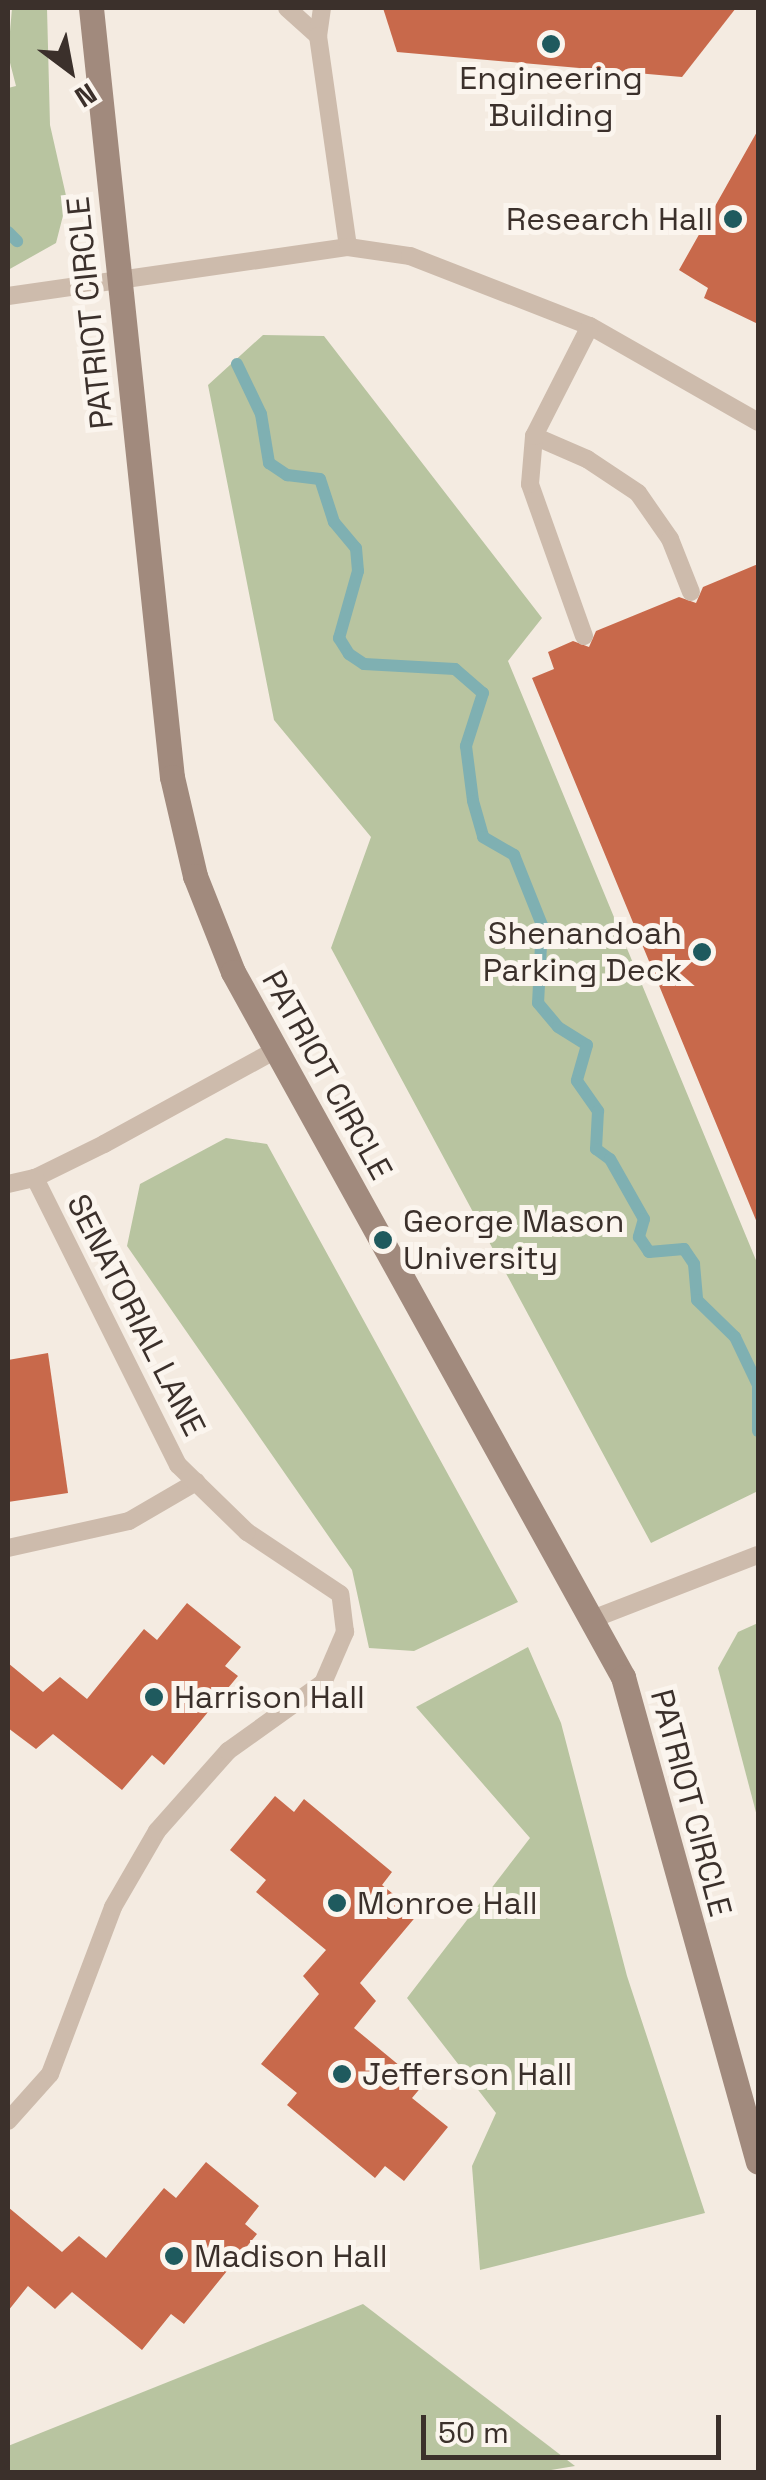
<!DOCTYPE html>
<style>
body{margin:0}
#map{position:relative;width:766px;height:2480px;overflow:hidden;background:#f4ebe1;font-family:"Space Grotesk",sans-serif}
div>[style]{position:absolute}
.green>*{inset:0;background:#b8c4a0}
.stream>*{height:12px;margin:-6px;padding:0 6px;transform-origin:6px;border-radius:6px;background:#7fb0b2}
.building>*{inset:0;background:#c8694b}
.lane>*{height:18px;margin:-9px;padding:0 9px;transform-origin:9px;border-radius:9px;background:#cdbbac}
.secondary>*{height:25px;margin:-12.5px;padding:0 12.5px;transform-origin:12.5px;border-radius:12.5px;background:#a18a7d}
.dots>*{width:28px;height:28px;translate:-50% -50%;box-sizing:border-box;border:5px solid #fbf5ee;border-radius:50%}
span{translate:-50% -50%;white-space:nowrap;text-align:center;line-height:1.15;-webkit-text-stroke:10px #fbf5ee;paint-order:stroke}
.poi-label{font-size:32px;color:#3b302b}
.right{translate:-100% -50%;text-align:right}
.left{translate:0 -50%;text-align:left}
.street-label{font-size:32px;color:#3b302b}
.frame{position:absolute;inset:0;border:10px solid #3b302b;pointer-events:none}
.north{position:absolute;left:20px;top:20px;width:100px;height:100px;-webkit-text-stroke:8px #fbf5ee;paint-order:stroke;rotate:148deg;font-size:28px;font-weight:700;line-height:40px;text-align:center;color:#3b302b}
.north::after{content:'';display:block;margin:auto;width:35px;height:45px;background:#3b302b;clip-path:polygon(50% 0,100% 100%,50% 72%,0 100%)}
.scale{position:absolute;left:421px;top:2415px;width:300px;height:45px;box-sizing:border-box;border:5px solid #3b302b;border-top:0;padding-left:12px;font-size:30px;line-height:35px;white-space:nowrap;color:#3b302b;-webkit-text-stroke:8px #fbf5ee;paint-order:stroke}
</style>
<div id="map">
<div class="green">
<i style="clip-path:polygon(12px 8px,47px 8px,50px 125px,67px 200px,56px 243px,8px 270px,8px 88px,16px 86px,8px 55px)"></i>
<i style="clip-path:polygon(263px 335px,324px 336px,542px 618px,508px 661px,758px 1265px,758px 1491px,651px 1543px,331px 948px,371px 837px,274px 720px,208px 385px)"></i>
<i style="clip-path:polygon(226px 1138px,267px 1144px,518px 1602px,414px 1651px,369px 1648px,352px 1570px,127px 1246px,140px 1184px)"></i>
<i style="clip-path:polygon(758px 1623px,758px 1820px,718px 1668px,738px 1632px)"></i>
<i style="clip-path:polygon(528px 1647px,561px 1723px,627px 1976px,705px 2213px,480px 2270px,472px 2166px,496px 2113px,407px 1998px,530px 1838px,416px 1707px)"></i>
<i style="clip-path:polygon(363px 2304px,575px 2466px,539px 2472px,8px 2472px,8px 2446px)"></i>
</div>
<div class="stream">
<i style="left:8px;top:232px;width:13px;rotate:45deg"></i>
<i style="left:237px;top:364px;width:55px;rotate:64.4deg"></i>
<i style="left:261px;top:414px;width:50px;rotate:80.7deg"></i>
<i style="left:269px;top:463px;width:22px;rotate:34deg"></i>
<i style="left:287px;top:475px;width:33px;rotate:7deg"></i>
<i style="left:320px;top:479px;width:45px;rotate:72deg"></i>
<i style="left:334px;top:522px;width:34px;rotate:50deg"></i>
<i style="left:356px;top:548px;width:23px;rotate:85deg"></i>
<i style="left:358px;top:571px;width:70px;rotate:105.8deg"></i>
<i style="left:339px;top:638px;width:19px;rotate:58deg"></i>
<i style="left:349px;top:654px;width:18px;rotate:34deg"></i>
<i style="left:364px;top:664px;width:91px;rotate:3.1deg"></i>
<i style="left:455px;top:669px;width:37px;rotate:41deg"></i>
<i style="left:483px;top:693px;width:56px;rotate:107.8deg"></i>
<i style="left:466px;top:746px;width:55px;rotate:82.7deg"></i>
<i style="left:473px;top:801px;width:37px;rotate:74deg"></i>
<i style="left:483px;top:837px;width:36px;rotate:30deg"></i>
<i style="left:514px;top:855px;width:75px;rotate:68.2deg"></i>
<i style="left:542px;top:925px;width:78px;rotate:92.9deg"></i>
<i style="left:538px;top:1003px;width:31px;rotate:50deg"></i>
<i style="left:558px;top:1027px;width:34px;rotate:32deg"></i>
<i style="left:587px;top:1045px;width:37px;rotate:106deg"></i>
<i style="left:577px;top:1081px;width:37px;rotate:55deg"></i>
<i style="left:598px;top:1111px;width:38px;rotate:93deg"></i>
<i style="left:596px;top:1149px;width:17px;rotate:36deg"></i>
<i style="left:610px;top:1159px;width:69px;rotate:60.5deg"></i>
<i style="left:644px;top:1219px;width:19px;rotate:106deg"></i>
<i style="left:639px;top:1237px;width:18px;rotate:56deg"></i>
<i style="left:649px;top:1252px;width:35px;rotate:-5deg"></i>
<i style="left:684px;top:1249px;width:18px;rotate:56deg"></i>
<i style="left:694px;top:1264px;width:36px;rotate:85deg"></i>
<i style="left:697px;top:1300px;width:53px;rotate:44.2deg"></i>
<i style="left:735px;top:1337px;width:53px;rotate:64.4deg"></i>
<i style="left:758px;top:1385px;width:46px;rotate:90deg"></i>
</div>
<div class="building">
<i style="clip-path:polygon(383px 8px,736px 8px,682px 77px,397px 52px)"></i>
<i style="clip-path:polygon(758px 130px,758px 324px,704px 298px,708px 288px,679px 270px)"></i>
<i style="clip-path:polygon(758px 564px,758px 1225px,532px 678px,554px 669px,548px 652px,573px 641px,589px 647px,596px 631px,679px 597px,696px 603px,703px 587px)"></i>
<i style="clip-path:polygon(48px 1353px,68px 1493px,8px 1502px,8px 1360px)"></i>
<i style="clip-path:polygon(187px 1603px,241px 1647px,225px 1666px,238px 1676px,164px 1765px,152px 1755px,122px 1790px,53px 1734px,36px 1749px,8px 1728px,8px 1663px,43px 1692px,60px 1677px,87px 1699px,144px 1629px,157px 1640px)"></i>
<i style="clip-path:polygon(275px 1796px,294px 1812px,304px 1799px,392px 1872px,382px 1885px,418px 1914px,360px 1983px,376px 2001px,354px 2028px,423px 2085px,412px 2098px,448px 2127px,404px 2181px,385px 2166px,375px 2178px,287px 2105px,297px 2093px,261px 2064px,319px 1994px,303px 1976px,326px 1950px,256px 1892px,266px 1880px,230px 1850px)"></i>
<i style="clip-path:polygon(206px 2162px,259px 2206px,245px 2224px,257px 2234px,184px 2324px,171px 2314px,142px 2350px,72px 2292px,55px 2309px,28px 2286px,8px 2311px,8px 2207px,62px 2252px,79px 2236px,106px 2258px,164px 2188px,176px 2198px)"></i>
</div>
<div class="lane">
<i style="left:287px;top:8px;width:42px;rotate:42.1deg"></i>
<i style="left:322px;top:8px;width:28px;rotate:98deg"></i>
<i style="left:318px;top:36px;width:213px;rotate:81.9deg"></i>
<i style="left:8px;top:296px;width:344px;rotate:-8.2deg"></i>
<i style="left:348px;top:247px;width:63px;rotate:8.3deg"></i>
<i style="left:410px;top:256px;width:193px;rotate:21.3deg"></i>
<i style="left:590px;top:326px;width:193px;rotate:29.7deg"></i>
<i style="left:534px;top:436px;width:58px;rotate:23.5deg"></i>
<i style="left:587px;top:459px;width:61px;rotate:33.7deg"></i>
<i style="left:638px;top:493px;width:56px;rotate:55.2deg"></i>
<i style="left:670px;top:539px;width:57px;rotate:68.4deg"></i>
<i style="left:584px;top:636px;width:161px;rotate:-109.6deg"></i>
<i style="left:530px;top:484px;width:48px;rotate:-85.2deg"></i>
<i style="left:534px;top:436px;width:123px;rotate:-63deg"></i>
<i style="left:8px;top:1184px;width:28px;rotate:-13deg"></i>
<i style="left:35px;top:1178px;width:77px;rotate:-26.2deg"></i>
<i style="left:104px;top:1144px;width:196px;rotate:-28.7deg"></i>
<i style="left:8px;top:1548px;width:124px;rotate:-12.6deg"></i>
<i style="left:129px;top:1521px;width:78px;rotate:-30.2deg"></i>
<i style="left:590px;top:1620px;width:180px;rotate:-21.2deg"></i>
<i style="left:8px;top:2121px;width:63px;rotate:-48.2deg"></i>
<i style="left:50px;top:2074px;width:178px;rotate:-69.3deg"></i>
<i style="left:113px;top:1907px;width:88px;rotate:-59.9deg"></i>
<i style="left:157px;top:1831px;width:107px;rotate:-48.4deg"></i>
<i style="left:228px;top:1751px;width:117px;rotate:-35.6deg"></i>
<i style="left:323px;top:1683px;width:56px;rotate:-66.7deg"></i>
<i style="left:345px;top:1632px;width:38px;rotate:-97deg"></i>
<i style="left:340px;top:1594px;width:112px;rotate:-146.3deg"></i>
<i style="left:247px;top:1532px;width:96px;rotate:-135.8deg"></i>
<i style="left:178px;top:1465px;width:321px;rotate:-116.5deg"></i>
</div>
<div class="secondary">
<i style="left:91px;top:8px;width:773px;rotate:83.99deg"></i>
<i style="left:172px;top:777px;width:102px;rotate:76.9deg"></i>
<i style="left:195px;top:876px;width:103px;rotate:68.4deg"></i>
<i style="left:233px;top:972px;width:806px;rotate:61.05deg"></i>
<i style="left:623px;top:1677px;width:503px;rotate:74.45deg"></i>
</div>
<div class="dots">
<i style="left:551px;top:44px;background:#1f5a5e"></i>
<i style="left:733px;top:219px;background:#1f5a5e"></i>
<i style="left:702px;top:952px;background:#1f5a5e"></i>
<i style="left:383px;top:1240px;background:#1f5a5e"></i>
<i style="left:154px;top:1697px;background:#1f5a5e"></i>
<i style="left:337px;top:1903px;background:#1f5a5e"></i>
<i style="left:342px;top:2074px;background:#1f5a5e"></i>
<i style="left:174px;top:2256px;background:#1f5a5e"></i>
</div>
<div class="poi-label">
<span style="left:551px;top:97px">Engineering<br>Building</span>
<span class="right" style="left:713px;top:219px">Research Hall</span>
<span class="right" style="left:682px;top:952px">Shenandoah<br>Parking Deck</span>
<span class="left" style="left:403px;top:1240px">George Mason<br>University</span>
<span class="left" style="left:174px;top:1697px">Harrison Hall</span>
<span class="left" style="left:357px;top:1903px">Monroe Hall</span>
<span class="left" style="left:362px;top:2074px">Jefferson Hall</span>
<span class="left" style="left:194px;top:2256px">Madison Hall</span>
</div>
<div class="street-label">
<span style="left:90px;top:313px;rotate:-96deg">PATRIOT CIRCLE</span>
<span style="left:327px;top:1075px;rotate:61deg">PATRIOT CIRCLE</span>
<span style="left:136px;top:1315px;rotate:63deg">SENATORIAL LANE</span>
<span style="left:691px;top:1803px;rotate:75deg">PATRIOT CIRCLE</span>
</div>
<div class="frame"></div>
<div class="north">N</div>
<div class="scale">50 m</div>
</div>
